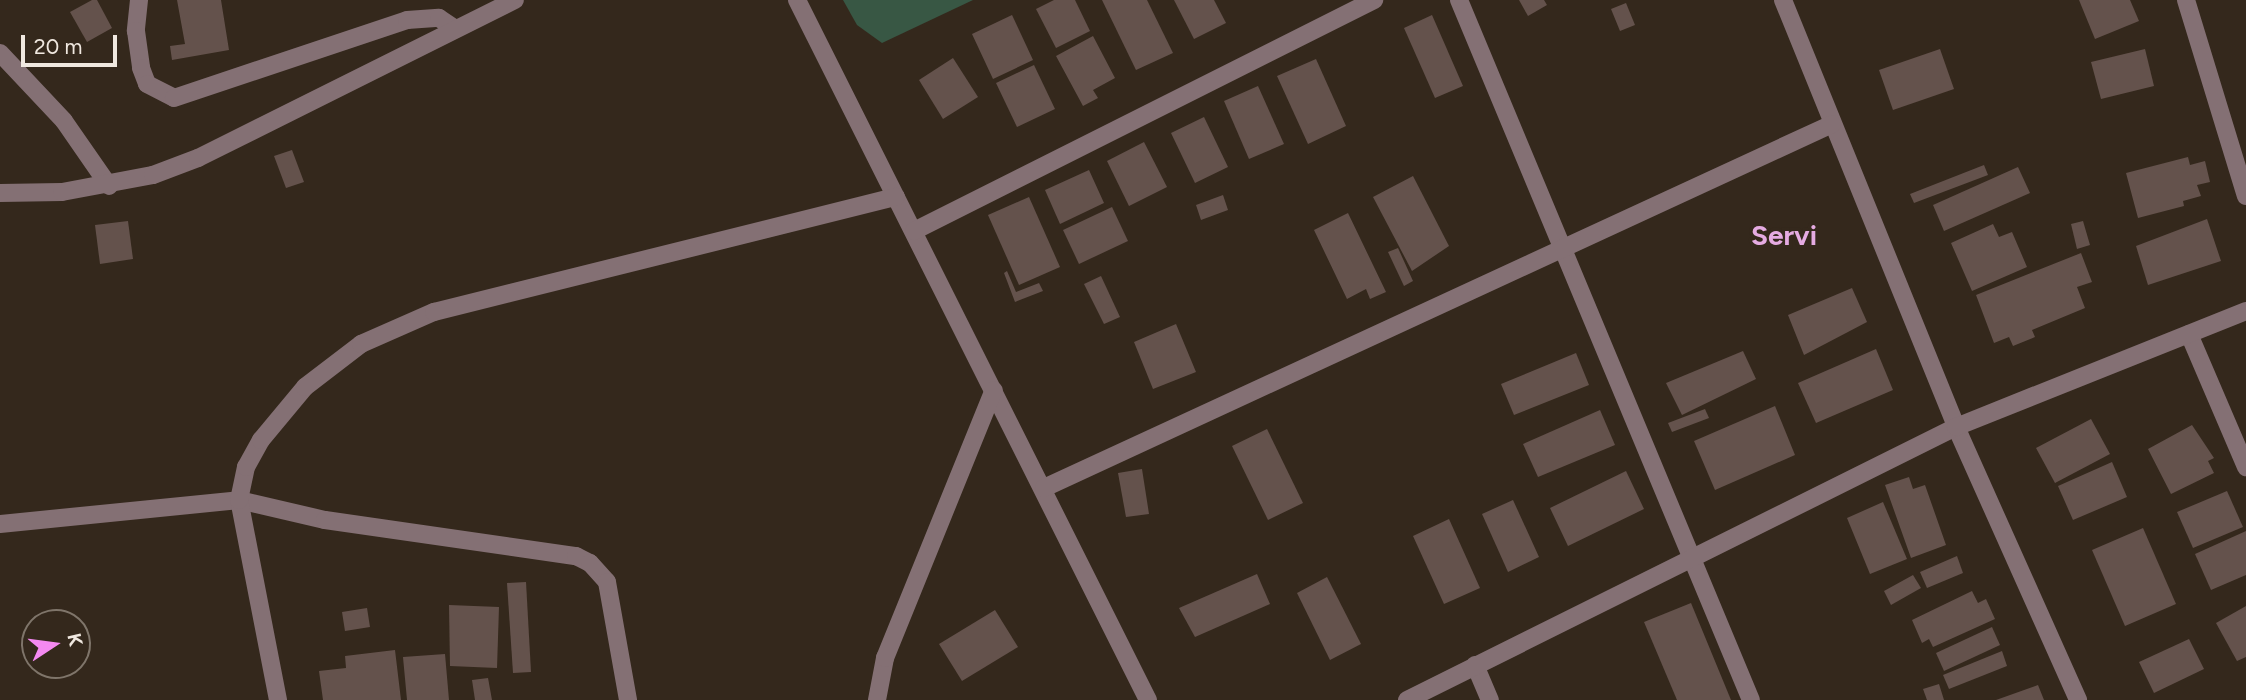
<!DOCTYPE html>
<style>
body{margin:0}
#map{position:relative;width:2246px;height:700px;overflow:hidden;background:#34281c;font-family:Figtree,sans-serif}
div>[style]{position:absolute}
.green>*{inset:0;background:#385744}
.building>*{inset:0;background:#64524c}
.minor>*{height:18px;margin:-9px;padding:0 9px;transform-origin:9px;border-radius:9px;background:#847074}
span{translate:-50% -50%;white-space:nowrap;text-align:center;line-height:1.15;-webkit-text-stroke:7px #34281c;paint-order:stroke}
.district-label{font-size:28px;color:#e5abe2;font-weight:700}
.north{position:absolute;left:21px;top:609px;width:70px;height:70px;box-sizing:border-box;background:#34281c;border:2px solid #7f756a;border-radius:50%;rotate:77deg;font-size:19px;font-weight:700;line-height:28px;text-align:center;color:#f0e8e0}
.north::after{content:'';display:block;margin:auto;width:24px;height:32px;background:#f489f1;clip-path:polygon(50% 0,100% 100%,50% 72%,0 100%)}
.scale{position:absolute;left:21px;top:35px;width:96px;height:32px;box-sizing:border-box;border:4px solid #f0e8e0;border-top:0;padding-left:9px;font-size:21px;line-height:24px;white-space:nowrap;color:#f0e8e0;-webkit-text-stroke:5px #34281c;paint-order:stroke}
</style>
<div id="map">
<div class="green">
<i style="clip-path:polygon(843px 0,973px 0,882px 43px,857px 25px)"></i>
</div>
<div class="building">
<i style="clip-path:polygon(92px 0,97px 0,112px 28px,87px 42px,70px 12px)"></i>
<i style="clip-path:polygon(177px 0,221px 0,229px 50px,172px 60px,170px 46px,185px 44px)"></i>
<i style="clip-path:polygon(1054px 0,1075px 0,1090px 31px,1056px 48px,1036px 9px)"></i>
<i style="clip-path:polygon(1102px 0,1147px 0,1173px 53px,1136px 70px)"></i>
<i style="clip-path:polygon(1174px 0,1214px 0,1226px 23px,1194px 39px)"></i>
<i style="clip-path:polygon(1519px 0,1544px 0,1547px 5px,1528px 16px)"></i>
<i style="clip-path:polygon(2079px 0,2130px 0,2139px 21px,2095px 39px)"></i>
<i style="clip-path:polygon(1626px 3px,1635px 25px,1620px 31px,1611px 9px)"></i>
<i style="clip-path:polygon(1012px 15px,1033px 60px,993px 79px,972px 34px)"></i>
<i style="clip-path:polygon(1432px 15px,1463px 86px,1435px 98px,1404px 28px)"></i>
<i style="clip-path:polygon(1093px 36px,1115px 78px,1093px 90px,1098px 98px,1083px 106px,1056px 56px)"></i>
<i style="clip-path:polygon(1940px 49px,1954px 89px,1893px 110px,1879px 70px)"></i>
<i style="clip-path:polygon(2145px 49px,2154px 86px,2101px 99px,2091px 62px)"></i>
<i style="clip-path:polygon(953px 58px,978px 97px,943px 119px,919px 80px)"></i>
<i style="clip-path:polygon(1316px 59px,1346px 126px,1308px 144px,1277px 76px)"></i>
<i style="clip-path:polygon(1034px 65px,1055px 109px,1017px 127px,996px 83px)"></i>
<i style="clip-path:polygon(1258px 86px,1284px 144px,1249px 159px,1224px 101px)"></i>
<i style="clip-path:polygon(1204px 117px,1228px 167px,1195px 183px,1171px 133px)"></i>
<i style="clip-path:polygon(1144px 142px,1167px 187px,1129px 206px,1107px 161px)"></i>
<i style="clip-path:polygon(292px 150px,304px 182px,286px 188px,274px 156px)"></i>
<i style="clip-path:polygon(2188px 157px,2190px 165px,2205px 161px,2210px 182px,2197px 185px,2201px 196px,2183px 201px,2184px 206px,2138px 218px,2126px 173px)"></i>
<i style="clip-path:polygon(1984px 165px,1988px 175px,1914px 203px,1910px 194px)"></i>
<i style="clip-path:polygon(2018px 167px,2030px 193px,1944px 231px,1933px 205px)"></i>
<i style="clip-path:polygon(1089px 170px,1104px 203px,1060px 224px,1045px 190px)"></i>
<i style="clip-path:polygon(1413px 176px,1449px 246px,1412px 271px,1373px 197px)"></i>
<i style="clip-path:polygon(1223px 195px,1228px 210px,1201px 220px,1196px 205px)"></i>
<i style="clip-path:polygon(1029px 197px,1060px 267px,1019px 285px,988px 215px)"></i>
<i style="clip-path:polygon(1112px 207px,1128px 241px,1079px 264px,1063px 230px)"></i>
<i style="clip-path:polygon(1348px 213px,1386px 292px,1370px 299px,1366px 289px,1347px 299px,1314px 230px)"></i>
<i style="clip-path:polygon(2207px 219px,2221px 261px,2148px 285px,2136px 246px)"></i>
<i style="clip-path:polygon(128px 221px,133px 259px,100px 264px,95px 225px)"></i>
<i style="clip-path:polygon(2083px 221px,2090px 245px,2077px 249px,2071px 224px)"></i>
<i style="clip-path:polygon(1993px 224px,1999px 237px,2012px 232px,2027px 267px,1972px 291px,1951px 243px)"></i>
<i style="clip-path:polygon(1398px 248px,1413px 281px,1404px 286px,1388px 252px)"></i>
<i style="clip-path:polygon(2081px 253px,2092px 282px,2077px 287px,2085px 308px,2032px 330px,2035px 337px,2013px 346px,2009px 337px,1994px 343px,1976px 295px)"></i>
<i style="clip-path:polygon(1007px 271px,1016px 292px,1039px 283px,1043px 291px,1015px 302px,1004px 273px)"></i>
<i style="clip-path:polygon(1101px 276px,1120px 317px,1104px 324px,1084px 284px)"></i>
<i style="clip-path:polygon(1852px 288px,1867px 322px,1804px 355px,1788px 315px)"></i>
<i style="clip-path:polygon(1176px 324px,1196px 372px,1153px 389px,1134px 342px)"></i>
<i style="clip-path:polygon(1876px 349px,1893px 390px,1816px 423px,1798px 383px)"></i>
<i style="clip-path:polygon(1743px 351px,1756px 379px,1682px 415px,1666px 383px)"></i>
<i style="clip-path:polygon(1576px 353px,1589px 385px,1514px 415px,1501px 384px)"></i>
<i style="clip-path:polygon(1775px 406px,1795px 455px,1715px 490px,1694px 441px)"></i>
<i style="clip-path:polygon(1705px 409px,1709px 418px,1672px 432px,1668px 423px)"></i>
<i style="clip-path:polygon(1600px 410px,1615px 445px,1538px 477px,1523px 444px)"></i>
<i style="clip-path:polygon(2091px 419px,2110px 454px,2055px 483px,2036px 448px)"></i>
<i style="clip-path:polygon(2192px 425px,2214px 458px,2208px 461px,2214px 473px,2171px 494px,2148px 449px)"></i>
<i style="clip-path:polygon(1267px 429px,1303px 503px,1268px 520px,1232px 446px)"></i>
<i style="clip-path:polygon(2112px 462px,2127px 497px,2073px 520px,2058px 486px)"></i>
<i style="clip-path:polygon(1142px 469px,1149px 514px,1126px 517px,1118px 473px)"></i>
<i style="clip-path:polygon(1626px 471px,1644px 509px,1568px 546px,1550px 508px)"></i>
<i style="clip-path:polygon(1909px 477px,1913px 489px,1925px 485px,1946px 545px,1911px 558px,1885px 485px)"></i>
<i style="clip-path:polygon(2227px 491px,2243px 527px,2193px 548px,2177px 512px)"></i>
<i style="clip-path:polygon(1513px 500px,1539px 557px,1508px 572px,1482px 514px)"></i>
<i style="clip-path:polygon(1883px 502px,1907px 559px,1870px 574px,1847px 518px)"></i>
<i style="clip-path:polygon(1449px 519px,1480px 588px,1444px 604px,1413px 536px)"></i>
<i style="clip-path:polygon(2143px 528px,2176px 604px,2125px 626px,2092px 550px)"></i>
<i style="clip-path:polygon(2246px 531px,2246px 575px,2211px 590px,2195px 554px)"></i>
<i style="clip-path:polygon(1957px 556px,1963px 573px,1927px 588px,1920px 572px)"></i>
<i style="clip-path:polygon(1257px 574px,1270px 604px,1195px 637px,1179px 608px)"></i>
<i style="clip-path:polygon(1913px 575px,1921px 588px,1891px 605px,1884px 591px)"></i>
<i style="clip-path:polygon(1327px 577px,1361px 644px,1330px 660px,1297px 593px)"></i>
<i style="clip-path:polygon(526px 582px,531px 672px,513px 673px,507px 583px)"></i>
<i style="clip-path:polygon(1972px 591px,1978px 603px,1986px 599px,1995px 619px,1933px 647px,1929px 639px,1922px 643px,1912px 620px)"></i>
<i style="clip-path:polygon(1691px 603px,1731px 700px,1677px 700px,1644px 622px)"></i>
<i style="clip-path:polygon(449px 605px,499px 607px,497px 668px,450px 666px)"></i>
<i style="clip-path:polygon(2246px 606px,2246px 657px,2237px 661px,2216px 623px)"></i>
<i style="clip-path:polygon(367px 608px,370px 627px,345px 631px,342px 612px)"></i>
<i style="clip-path:polygon(995px 610px,1018px 647px,962px 681px,939px 644px)"></i>
<i style="clip-path:polygon(1992px 627px,2000px 645px,1944px 671px,1936px 653px)"></i>
<i style="clip-path:polygon(2189px 639px,2204px 669px,2154px 693px,2139px 662px)"></i>
<i style="clip-path:polygon(395px 650px,401px 700px,323px 700px,319px 671px,346px 668px,345px 656px)"></i>
<i style="clip-path:polygon(2002px 651px,2007px 666px,1949px 689px,1943px 675px)"></i>
<i style="clip-path:polygon(445px 654px,449px 700px,407px 700px,403px 657px)"></i>
<i style="clip-path:polygon(488px 678px,492px 700px,475px 700px,472px 680px)"></i>
<i style="clip-path:polygon(1939px 684px,1944px 700px,1927px 700px,1923px 689px)"></i>
<i style="clip-path:polygon(2038px 685px,2044px 700px,1996px 700px)"></i>
</div>
<div class="minor">
<i style="left:139px;top:0;width:31px;rotate:96deg"></i>
<i style="left:136px;top:31px;width:37px;rotate:82deg"></i>
<i style="left:141px;top:68px;width:17px;rotate:69deg"></i>
<i style="left:147px;top:84px;width:30px;rotate:27deg"></i>
<i style="left:174px;top:98px;width:246px;rotate:-18.5deg"></i>
<i style="left:407px;top:20px;width:32px;rotate:-4deg"></i>
<i style="left:439px;top:18px;width:18px;rotate:34deg"></i>
<i style="left:797px;top:0;width:783px;rotate:63.37deg"></i>
<i style="left:1459px;top:0;width:758px;rotate:67.36deg"></i>
<i style="left:1783px;top:0;width:461px;rotate:67.9deg"></i>
<i style="left:1956px;top:427px;width:299px;rotate:65.9deg"></i>
<i style="left:2186px;top:0;width:205px;rotate:73deg"></i>
<i style="left:0;top:53px;width:93px;rotate:46.7deg"></i>
<i style="left:64px;top:121px;width:79px;rotate:55.3deg"></i>
<i style="left:0;top:193px;width:62px;rotate:-0.9deg"></i>
<i style="left:62px;top:192px;width:93px;rotate:-10.6deg"></i>
<i style="left:153px;top:175px;width:48px;rotate:-20.7deg"></i>
<i style="left:198px;top:158px;width:354px;rotate:-26.5deg"></i>
<i style="left:914px;top:231px;width:515px;rotate:-26.66deg"></i>
<i style="left:2189px;top:334px;width:145px;rotate:66.8deg"></i>
<i style="left:1044px;top:488px;width:868px;rotate:-24.79deg"></i>
<i style="left:0;top:524px;width:240px;rotate:-5.7deg"></i>
<i style="left:239px;top:500px;width:88px;rotate:13.1deg"></i>
<i style="left:325px;top:520px;width:254px;rotate:8.2deg"></i>
<i style="left:576px;top:556px;width:16px;rotate:27deg"></i>
<i style="left:590px;top:563px;width:25px;rotate:48deg"></i>
<i style="left:607px;top:582px;width:120px;rotate:79.9deg"></i>
<i style="left:1475px;top:665px;width:38px;rotate:67deg"></i>
<i style="left:278px;top:700px;width:204px;rotate:-101deg"></i>
<i style="left:239px;top:500px;width:34px;rotate:-78deg"></i>
<i style="left:246px;top:467px;width:31px;rotate:-61deg"></i>
<i style="left:261px;top:440px;width:69px;rotate:-50.3deg"></i>
<i style="left:305px;top:387px;width:71px;rotate:-37.5deg"></i>
<i style="left:361px;top:344px;width:80px;rotate:-23.7deg"></i>
<i style="left:434px;top:312px;width:476px;rotate:-14deg"></i>
<i style="left:877px;top:700px;width:43px;rotate:-79.2deg"></i>
<i style="left:885px;top:658px;width:289px;rotate:-67.9deg"></i>
<i style="left:1407px;top:700px;width:613px;rotate:-26.44deg"></i>
<i style="left:1956px;top:427px;width:312px;rotate:-21.8deg"></i>
</div>
<div class="district-label">
<span style="left:1784px;top:235px">Servi</span>
</div>
<div class="north">K</div>
<div class="scale">20 m</div>
</div>
